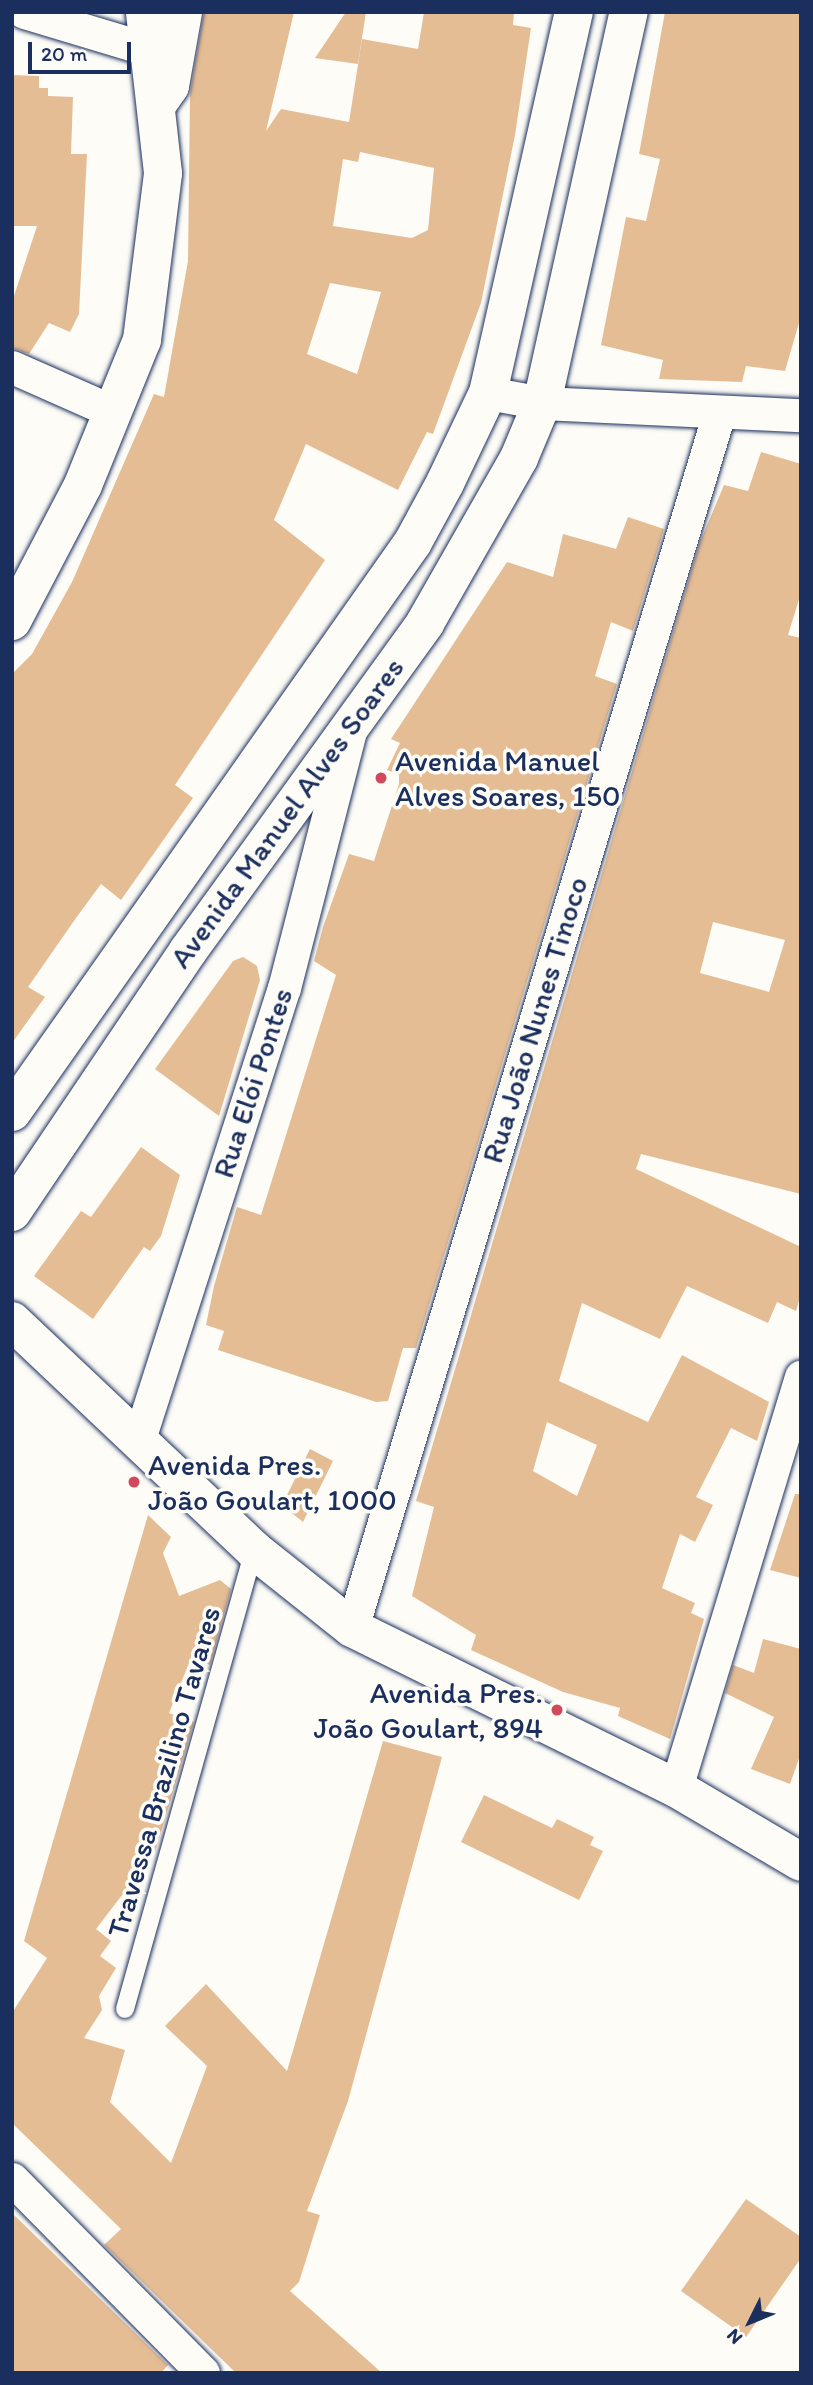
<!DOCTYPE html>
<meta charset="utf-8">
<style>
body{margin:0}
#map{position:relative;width:813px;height:2385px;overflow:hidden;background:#fdfcf7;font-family:Itim,sans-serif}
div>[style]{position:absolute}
.building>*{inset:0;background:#e5bd95}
.roads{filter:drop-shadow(0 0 2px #1b2f5e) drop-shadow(0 0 2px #1b2f5e)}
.lane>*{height:18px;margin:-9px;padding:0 9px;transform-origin:9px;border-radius:9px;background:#fdfcf7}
.street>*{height:33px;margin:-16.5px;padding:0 16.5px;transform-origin:16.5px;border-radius:16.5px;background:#fdfcf7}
.secondary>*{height:38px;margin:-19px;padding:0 19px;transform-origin:19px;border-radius:19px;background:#fdfcf7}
.dots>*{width:19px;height:19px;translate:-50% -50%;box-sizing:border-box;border:4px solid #fdfcf7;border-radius:50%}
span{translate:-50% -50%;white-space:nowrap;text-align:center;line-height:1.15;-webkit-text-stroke:7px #fdfcf7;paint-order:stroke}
.poi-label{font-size:30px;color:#1b2f5e}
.left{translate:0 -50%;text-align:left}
.right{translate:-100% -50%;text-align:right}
.street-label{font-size:30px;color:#1b2f5e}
.frame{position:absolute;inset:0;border:14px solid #1b2f5e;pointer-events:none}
.north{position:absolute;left:715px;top:2287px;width:70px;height:70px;-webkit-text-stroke:5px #fdfcf7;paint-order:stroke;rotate:227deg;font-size:19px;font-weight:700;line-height:28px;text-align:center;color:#1b2f5e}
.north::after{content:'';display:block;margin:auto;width:24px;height:32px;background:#1b2f5e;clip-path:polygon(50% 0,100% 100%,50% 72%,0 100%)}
.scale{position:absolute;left:28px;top:42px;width:103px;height:32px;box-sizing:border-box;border:4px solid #1b2f5e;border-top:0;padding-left:9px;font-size:21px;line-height:24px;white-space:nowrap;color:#1b2f5e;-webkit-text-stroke:5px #fdfcf7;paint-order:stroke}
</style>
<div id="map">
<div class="building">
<i style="clip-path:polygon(evenodd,204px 12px,294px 12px,266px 131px,281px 109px,349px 122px,362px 39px,418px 49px,424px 12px,514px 12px,513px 25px,531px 28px,515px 135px,481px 303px,433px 434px,427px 432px,398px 490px,306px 444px,274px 520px,325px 560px,175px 785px,193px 798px,121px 900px,101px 884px,76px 918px,28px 987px,45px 997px,12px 1043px,12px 674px,32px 654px,72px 582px,154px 394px,164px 397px,188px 261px,190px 94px,204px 12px,360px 152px,434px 168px,428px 230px,412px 238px,333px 226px,343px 159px,358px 162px,360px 152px,204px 12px,330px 283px,381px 292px,357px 374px,307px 354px,330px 283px)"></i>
<i style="clip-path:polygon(346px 12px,366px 12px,358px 64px,315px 58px)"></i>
<i style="clip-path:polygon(665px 12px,801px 12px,801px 316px,785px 371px,746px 366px,742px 382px,659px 379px,663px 360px,601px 345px,626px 217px,646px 221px,660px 159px,639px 154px)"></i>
<i style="clip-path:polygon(12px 75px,39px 76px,39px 88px,48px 88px,48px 96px,73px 97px,71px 154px,87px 154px,79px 314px,70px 332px,49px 323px,29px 354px,12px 348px,12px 302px,37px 226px,12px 226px)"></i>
<i style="clip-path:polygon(evenodd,761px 452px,801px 464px,801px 593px,788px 635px,801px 638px,801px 1194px,641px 1154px,636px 1169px,801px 1247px,801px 1294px,796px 1311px,777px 1302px,768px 1323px,687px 1286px,660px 1339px,582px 1303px,559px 1381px,648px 1422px,682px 1355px,769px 1402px,757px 1441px,731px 1428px,696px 1497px,713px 1505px,695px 1542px,680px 1534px,662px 1588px,695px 1603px,691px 1613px,704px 1619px,670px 1739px,618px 1716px,620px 1708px,563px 1692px,471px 1650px,476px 1635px,412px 1596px,434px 1507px,416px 1501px,700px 542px,724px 485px,748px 491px,761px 452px,713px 922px,785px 940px,769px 992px,700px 973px,713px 922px,761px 452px,547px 1422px,597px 1445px,577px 1496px,533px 1471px,547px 1422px)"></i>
<i style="clip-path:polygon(628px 517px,664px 529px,633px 631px,611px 622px,595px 676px,617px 684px,416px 1348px,403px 1348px,388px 1401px,376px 1402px,218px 1350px,224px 1331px,206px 1325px,214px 1286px,237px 1207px,261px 1215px,336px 975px,314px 961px,323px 927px,349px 854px,374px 861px,399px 784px,399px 774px,387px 770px,400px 743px,391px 739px,507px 562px,553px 577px,563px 534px,616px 549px)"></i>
<i style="clip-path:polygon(243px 957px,257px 966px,260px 980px,219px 1116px,155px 1069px,233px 961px)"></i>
<i style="clip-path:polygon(141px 1147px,180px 1175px,161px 1236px,150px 1251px,144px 1247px,93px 1319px,34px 1276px,81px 1211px,91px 1217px)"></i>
<i style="clip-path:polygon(310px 1449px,333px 1461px,303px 1522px,282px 1505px)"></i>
<i style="clip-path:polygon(795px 1494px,801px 1494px,801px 1578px,770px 1570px)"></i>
<i style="clip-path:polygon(148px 1515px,171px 1537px,163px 1553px,179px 1596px,220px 1580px,231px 1589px,210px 1665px,191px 1658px,169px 1713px,194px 1722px,155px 1852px,96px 1929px,111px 1941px,100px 1956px,116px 1968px,99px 1996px,102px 2010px,84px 2038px,125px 2050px,110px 2102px,171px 2163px,207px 2066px,165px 2026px,206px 1984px,287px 2071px,383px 1741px,442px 1757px,348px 2101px,307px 2211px,320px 2215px,299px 2282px,290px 2291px,382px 2373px,236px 2373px,104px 2245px,121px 2229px,12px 2123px,12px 2013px,47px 1958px,24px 1941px)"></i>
<i style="clip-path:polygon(763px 1639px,801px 1649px,801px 1753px,790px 1784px,751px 1769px,774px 1717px,725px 1693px,733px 1665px,754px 1673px)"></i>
<i style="clip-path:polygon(484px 1795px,552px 1828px,557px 1819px,594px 1837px,590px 1845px,603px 1851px,579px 1900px,461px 1842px)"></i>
<i style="clip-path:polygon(746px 2199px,801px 2237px,801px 2258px,746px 2337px,681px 2291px)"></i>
<i style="clip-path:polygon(12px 2213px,168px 2365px,161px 2373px,12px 2373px)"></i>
</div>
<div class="roads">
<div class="lane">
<i style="left:125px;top:2009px;width:477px;rotate:-74.3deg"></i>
</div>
<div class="street">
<i style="left:24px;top:12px;width:157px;rotate:16.7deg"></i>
<i style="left:12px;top:367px;width:111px;rotate:23.8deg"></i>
<i style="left:488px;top:393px;width:55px;rotate:10.5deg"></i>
<i style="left:542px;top:403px;width:259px;rotate:2.7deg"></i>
<i style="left:139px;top:1439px;width:474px;rotate:-72.2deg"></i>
<i style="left:284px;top:988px;width:265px;rotate:-75.6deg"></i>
<i style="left:352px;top:1628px;width:1269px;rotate:-73.19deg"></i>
<i style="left:676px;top:1788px;width:430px;rotate:-73.1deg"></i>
<i style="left:12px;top:2179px;width:272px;rotate:45.4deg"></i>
</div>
<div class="secondary">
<i style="left:156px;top:106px;width:24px;rotate:-55deg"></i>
<i style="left:170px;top:86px;width:75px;rotate:-80deg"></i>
<i style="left:12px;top:621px;width:153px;rotate:-62.4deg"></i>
<i style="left:83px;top:485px;width:157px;rotate:-67.9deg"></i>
<i style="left:142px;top:340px;width:168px;rotate:-82.8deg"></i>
<i style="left:163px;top:173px;width:162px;rotate:-96.4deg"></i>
<i style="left:12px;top:1112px;width:697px;rotate:-54.87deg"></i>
<i style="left:413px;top:542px;width:67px;rotate:-61.5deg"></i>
<i style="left:445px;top:483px;width:100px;rotate:-64.5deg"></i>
<i style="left:488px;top:393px;width:391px;rotate:-77.3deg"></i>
<i style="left:12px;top:1212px;width:315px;rotate:-56deg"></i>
<i style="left:188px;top:951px;width:405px;rotate:-54.1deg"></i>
<i style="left:425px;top:623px;width:190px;rotate:-60.3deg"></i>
<i style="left:519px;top:458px;width:60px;rotate:-67.3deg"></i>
<i style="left:542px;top:403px;width:401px;rotate:-77.5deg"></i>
<i style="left:12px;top:1321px;width:333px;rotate:43.4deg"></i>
<i style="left:254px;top:1550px;width:125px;rotate:38.5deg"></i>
<i style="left:352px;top:1628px;width:361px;rotate:26.3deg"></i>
<i style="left:676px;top:1788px;width:145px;rotate:30.6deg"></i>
</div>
</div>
<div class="dots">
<i style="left:381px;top:778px;background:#d1495b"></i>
<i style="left:134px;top:1482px;background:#d1495b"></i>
<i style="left:557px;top:1710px;background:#d1495b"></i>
</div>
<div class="poi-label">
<span class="left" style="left:395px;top:778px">Avenida Manuel<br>Alves Soares, 150</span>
<span class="left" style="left:148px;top:1482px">Avenida Pres.<br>João Goulart, 1000</span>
<span class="right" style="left:543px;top:1710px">Avenida Pres.<br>João Goulart, 894</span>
</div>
<div class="street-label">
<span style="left:287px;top:813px;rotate:-54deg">Avenida Manuel Alves Soares</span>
<span style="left:535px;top:1020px;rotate:-73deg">Rua João Nunes Tinoco</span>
<span style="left:253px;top:1083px;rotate:-72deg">Rua Elói Pontes</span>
<span style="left:164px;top:1772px;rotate:-74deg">Travessa Brazilino Tavares</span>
</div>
<div class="frame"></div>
<div class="north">N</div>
<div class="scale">20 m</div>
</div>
